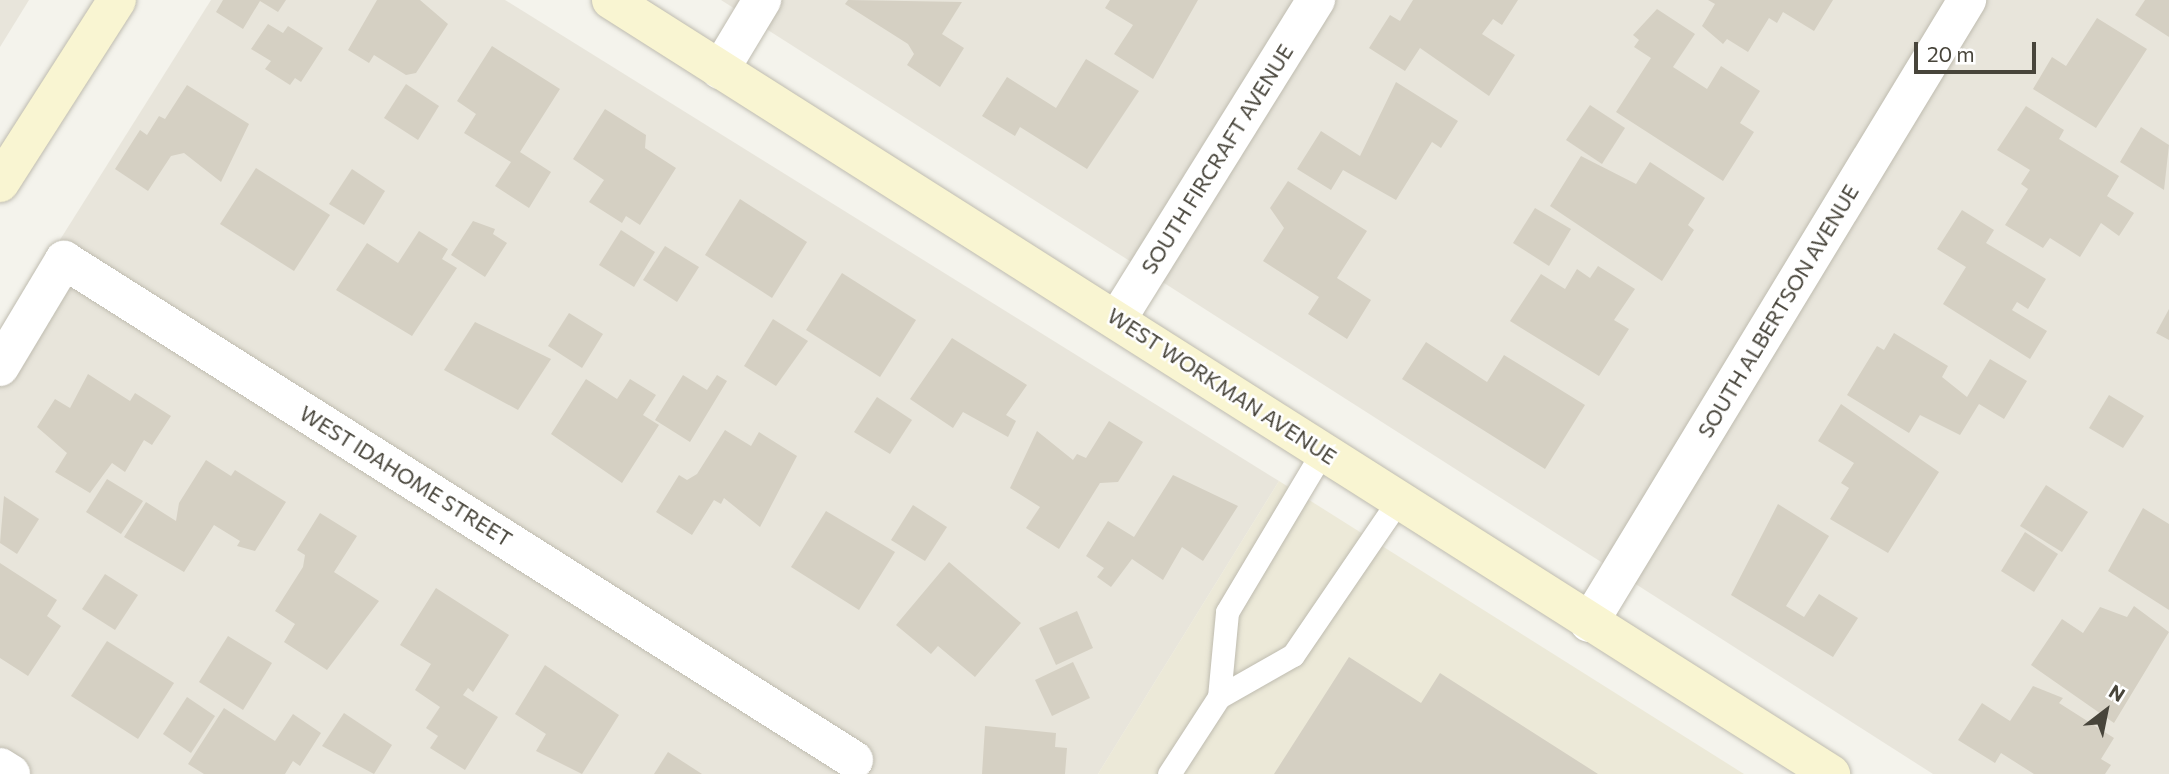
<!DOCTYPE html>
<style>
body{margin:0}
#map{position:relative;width:2169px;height:774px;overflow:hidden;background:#f4f3ec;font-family:Commissioner,sans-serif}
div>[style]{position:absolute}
.residential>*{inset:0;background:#e8e5db}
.education>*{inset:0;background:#ece9d8}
.building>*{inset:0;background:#d5d0c3}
.roads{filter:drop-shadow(0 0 2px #bfbcb0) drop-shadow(0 0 2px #bfbcb0)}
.lane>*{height:23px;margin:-11.5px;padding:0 11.5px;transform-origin:11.5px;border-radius:11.5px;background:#fff}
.street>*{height:38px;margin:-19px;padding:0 19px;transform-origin:19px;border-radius:19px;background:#fff}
.secondary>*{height:38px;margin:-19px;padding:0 19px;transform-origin:19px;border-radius:19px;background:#f9f5d2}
span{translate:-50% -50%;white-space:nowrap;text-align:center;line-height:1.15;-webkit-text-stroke:5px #fff;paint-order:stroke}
.street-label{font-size:21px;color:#48453b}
.north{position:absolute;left:2071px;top:676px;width:70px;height:70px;-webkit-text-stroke:5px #fff;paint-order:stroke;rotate:32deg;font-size:19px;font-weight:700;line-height:28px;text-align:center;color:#48453b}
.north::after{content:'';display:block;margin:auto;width:24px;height:32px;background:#48453b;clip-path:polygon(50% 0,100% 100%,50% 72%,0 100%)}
.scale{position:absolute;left:1914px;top:42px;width:122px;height:32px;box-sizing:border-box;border:4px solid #48453b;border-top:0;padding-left:9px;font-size:21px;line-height:24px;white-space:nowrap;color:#48453b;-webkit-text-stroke:5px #fff;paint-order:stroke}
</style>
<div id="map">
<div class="residential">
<i style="clip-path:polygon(0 0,29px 0,0 47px)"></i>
<i style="clip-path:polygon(211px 0,505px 0,1279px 481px,1098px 774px,0 774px,0 335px)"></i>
<i style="clip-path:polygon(721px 0,2169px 0,2169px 774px,1933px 774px)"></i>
</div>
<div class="education">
<i style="clip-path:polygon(1279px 481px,1744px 774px,1098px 774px)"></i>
</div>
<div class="building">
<i style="clip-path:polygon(223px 0,286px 0,278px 12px,260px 1px,243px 29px,216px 12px)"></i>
<i style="clip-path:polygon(377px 0,420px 0,448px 24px,416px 73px,406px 75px,374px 55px,369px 63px,348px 50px)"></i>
<i style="clip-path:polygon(848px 0,962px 2px,942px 34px,964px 48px,940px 87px,907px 65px,914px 54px,908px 44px,845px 4px)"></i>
<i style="clip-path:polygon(1110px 0,1198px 0,1153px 79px,1114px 54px,1133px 25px,1105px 8px)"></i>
<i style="clip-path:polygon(1413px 0,1518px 0,1502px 25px,1493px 19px,1482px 34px,1515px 55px,1489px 96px,1420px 48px,1405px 71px,1369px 48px,1390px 15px,1400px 21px)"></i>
<i style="clip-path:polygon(1708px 0,1833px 0,1814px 31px,1783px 12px,1777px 23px,1769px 18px,1748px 52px,1727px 39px,1723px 44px,1702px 26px,1715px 4px)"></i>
<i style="clip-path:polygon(2145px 0,2169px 0,2169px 37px,2135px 15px)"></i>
<i style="clip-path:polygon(1657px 9px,1695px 34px,1673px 67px,1707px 89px,1721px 66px,1760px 91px,1740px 123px,1754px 132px,1723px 181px,1616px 112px,1651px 58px,1634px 47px,1639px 40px,1633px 35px)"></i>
<i style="clip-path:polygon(2097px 18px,2147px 49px,2096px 128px,2033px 89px,2052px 57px,2066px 66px)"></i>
<i style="clip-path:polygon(268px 24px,283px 33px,288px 26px,323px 48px,301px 82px,295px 78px,290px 85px,265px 69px,271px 61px,251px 49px)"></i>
<i style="clip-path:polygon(492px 46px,560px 89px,520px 152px,551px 172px,529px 208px,495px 186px,511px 162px,464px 133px,476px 114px,457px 101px)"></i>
<i style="clip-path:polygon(1086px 59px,1139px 91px,1087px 169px,1020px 127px,1015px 136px,982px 116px,1007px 77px,1056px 108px)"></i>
<i style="clip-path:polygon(1396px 82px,1458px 121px,1441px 148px,1432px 142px,1396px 200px,1343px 170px,1331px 190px,1297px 169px,1321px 131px,1360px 156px)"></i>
<i style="clip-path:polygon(406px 84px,439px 106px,418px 140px,384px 118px)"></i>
<i style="clip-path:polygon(187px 85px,249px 124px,221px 182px,184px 153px,171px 156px,148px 191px,115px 169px,140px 130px,147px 135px,159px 116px,165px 119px)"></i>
<i style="clip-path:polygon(1590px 105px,1625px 128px,1602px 164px,1566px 140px)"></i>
<i style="clip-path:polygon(2026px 106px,2064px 130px,2059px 139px,2119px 176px,2107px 196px,2134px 213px,2119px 236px,2101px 223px,2080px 257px,2050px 238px,2043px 248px,2005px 225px,2028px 189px,2021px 184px,2030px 170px,1997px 150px)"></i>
<i style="clip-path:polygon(605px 109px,646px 135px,645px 148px,676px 168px,640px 225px,626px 216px,622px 223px,589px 202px,604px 180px,573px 159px)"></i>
<i style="clip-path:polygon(2141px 127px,2169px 145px,2164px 190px,2120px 162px)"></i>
<i style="clip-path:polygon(1581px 156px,1636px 184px,1650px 162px,1705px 198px,1688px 225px,1694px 230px,1662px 281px,1550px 206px)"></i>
<i style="clip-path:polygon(256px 168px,330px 215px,294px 271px,220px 224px)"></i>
<i style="clip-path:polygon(352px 169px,385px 191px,364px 225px,329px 204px)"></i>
<i style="clip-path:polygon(1288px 181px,1367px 231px,1337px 278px,1371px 300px,1347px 339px,1308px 314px,1319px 297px,1263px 261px,1284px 228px,1270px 208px)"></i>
<i style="clip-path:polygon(740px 199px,807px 242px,772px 298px,705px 255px)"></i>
<i style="clip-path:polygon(1535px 208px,1571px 229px,1549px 266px,1513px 243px)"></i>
<i style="clip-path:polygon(1962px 210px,1994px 230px,1986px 243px,2046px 279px,2028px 309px,2017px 302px,2012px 310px,2047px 331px,2030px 359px,1943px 304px,1966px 267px,1937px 249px)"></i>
<i style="clip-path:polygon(473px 221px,495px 229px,493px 234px,507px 243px,485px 277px,451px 255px)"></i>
<i style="clip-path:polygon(621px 230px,655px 252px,634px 287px,599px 265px)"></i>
<i style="clip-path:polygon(419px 231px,448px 249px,442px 259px,457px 268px,412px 336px,336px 290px,367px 243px,398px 263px)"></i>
<i style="clip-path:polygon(665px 246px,699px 267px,677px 302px,643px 280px)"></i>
<i style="clip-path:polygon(1598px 266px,1635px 289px,1614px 320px,1629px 329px,1599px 376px,1510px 321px,1541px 274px,1565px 289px,1577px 269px,1590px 278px)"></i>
<i style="clip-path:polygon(842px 273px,916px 320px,880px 377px,806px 330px)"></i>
<i style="clip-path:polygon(2169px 309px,2169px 340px,2156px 333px)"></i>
<i style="clip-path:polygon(569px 313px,603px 334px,582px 368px,548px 346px)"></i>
<i style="clip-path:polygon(773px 319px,808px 341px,776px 386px,744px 366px)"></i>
<i style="clip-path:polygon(475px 322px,551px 359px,518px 410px,444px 370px)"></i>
<i style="clip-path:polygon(1894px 333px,1948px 366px,1942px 377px,1967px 397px,1990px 359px,2027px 381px,2004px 419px,1979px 404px,1960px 435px,1920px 415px,1909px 433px,1847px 395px,1877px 346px,1884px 350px)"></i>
<i style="clip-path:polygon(952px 338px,1027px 385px,1006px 415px,1016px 421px,1008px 437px,963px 412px,953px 428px,910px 399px)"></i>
<i style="clip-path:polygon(1426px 342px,1487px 382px,1504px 355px,1585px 405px,1545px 469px,1402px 379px)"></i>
<i style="clip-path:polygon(88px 374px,130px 401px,135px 393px,171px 416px,152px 445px,144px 440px,125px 472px,112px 463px,90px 493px,55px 472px,67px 453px,37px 427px,55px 399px,70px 408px)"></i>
<i style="clip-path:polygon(683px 375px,707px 390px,717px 375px,727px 381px,690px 442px,655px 420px)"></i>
<i style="clip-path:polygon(586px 379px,617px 399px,630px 379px,656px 395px,643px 415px,659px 425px,622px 483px,551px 434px)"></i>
<i style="clip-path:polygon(2109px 395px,2144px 416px,2123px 448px,2089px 428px)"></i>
<i style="clip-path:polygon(877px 397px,912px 420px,890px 454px,854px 432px)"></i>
<i style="clip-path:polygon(1841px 404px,1939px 472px,1888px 553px,1830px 519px,1849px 488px,1841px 483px,1854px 463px,1818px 441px)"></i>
<i style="clip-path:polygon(1109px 421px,1143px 442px,1118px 482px,1100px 483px,1059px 549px,1026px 528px,1040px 507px,1010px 488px,1037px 431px,1073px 460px,1077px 454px,1086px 458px)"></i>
<i style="clip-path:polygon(725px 430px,751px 446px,759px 432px,797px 456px,760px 527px,724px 498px,721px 504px,714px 500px,692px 535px,656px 512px,679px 475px,687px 480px,697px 474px)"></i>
<i style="clip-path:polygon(206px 460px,231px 476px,235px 470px,286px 502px,255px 551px,237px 546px,240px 541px,214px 525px,184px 572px,124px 537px,146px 502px,176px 521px,179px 503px)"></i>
<i style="clip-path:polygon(1173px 475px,1238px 506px,1203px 561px,1182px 547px,1163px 580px,1132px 559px,1111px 587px,1097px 577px,1104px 568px,1086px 556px,1108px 521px,1134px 537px)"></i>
<i style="clip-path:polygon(107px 479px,143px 501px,121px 534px,86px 512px)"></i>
<i style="clip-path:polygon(2046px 485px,2088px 512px,2062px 552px,2020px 526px)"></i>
<i style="clip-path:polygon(4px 496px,39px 519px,17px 554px,0 543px)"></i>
<i style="clip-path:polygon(1778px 504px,1829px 536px,1786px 606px,1804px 617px,1819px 594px,1858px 618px,1833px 657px,1731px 595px)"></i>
<i style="clip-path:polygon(913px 505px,947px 527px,925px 561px,891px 540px)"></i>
<i style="clip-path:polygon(2143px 508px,2169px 524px,2169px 610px,2108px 571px)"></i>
<i style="clip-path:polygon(826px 511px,895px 552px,859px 610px,791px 567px)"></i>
<i style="clip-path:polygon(320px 513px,357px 536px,334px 572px,379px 601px,327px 670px,284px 642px,295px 624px,275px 611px,303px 567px,305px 555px,297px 550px)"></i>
<i style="clip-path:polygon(2025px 532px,2058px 554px,2034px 592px,2001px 571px)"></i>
<i style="clip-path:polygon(949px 562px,1021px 623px,975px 677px,938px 646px,931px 654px,896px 625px)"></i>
<i style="clip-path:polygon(0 563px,57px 600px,47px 616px,61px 626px,28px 676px,0 658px)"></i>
<i style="clip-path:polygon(105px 574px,138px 595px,115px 630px,82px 609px)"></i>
<i style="clip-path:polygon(436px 588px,509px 635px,473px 692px,468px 688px,463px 695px,498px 717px,465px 770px,430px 748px,438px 736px,426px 728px,440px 707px,415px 690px,431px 664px,400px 645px)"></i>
<i style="clip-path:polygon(2134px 606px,2169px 632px,2114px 723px,2031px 665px,2062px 619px,2083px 633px,2100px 607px,2127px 617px)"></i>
<i style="clip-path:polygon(1077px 611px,1093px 648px,1056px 665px,1039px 628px)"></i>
<i style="clip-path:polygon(228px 636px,272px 663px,243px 710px,199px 682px)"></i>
<i style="clip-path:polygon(107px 641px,174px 683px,138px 739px,71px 696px)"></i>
<i style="clip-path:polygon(1349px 657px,1421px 703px,1440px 673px,1598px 774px,1274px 774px)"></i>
<i style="clip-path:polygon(1073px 662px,1090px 698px,1052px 716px,1035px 680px)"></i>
<i style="clip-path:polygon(545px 665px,619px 715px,582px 774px,536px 751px,546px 734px,515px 714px)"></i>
<i style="clip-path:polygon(2033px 686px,2063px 698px,2059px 703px,2114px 738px,2101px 759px,2111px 765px,2105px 774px,2034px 774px,2001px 753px,1995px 763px,1958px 740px,1982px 703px,2010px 721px)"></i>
<i style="clip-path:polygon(187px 697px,215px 716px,191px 753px,163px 734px)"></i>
<i style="clip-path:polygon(224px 708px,275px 741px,293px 714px,321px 733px,300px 766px,293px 761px,285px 774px,204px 774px,188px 764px)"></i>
<i style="clip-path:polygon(344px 713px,392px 745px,374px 774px,322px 746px)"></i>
<i style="clip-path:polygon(985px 726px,1056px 733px,1055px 747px,1067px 748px,1065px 774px,982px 774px)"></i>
<i style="clip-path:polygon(668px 752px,702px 774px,654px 774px)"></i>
</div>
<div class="roads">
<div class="lane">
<i style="left:1219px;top:697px;width:85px;rotate:-29.6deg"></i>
<i style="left:1293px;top:655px;width:186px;rotate:-55.7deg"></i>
<i style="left:1169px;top:774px;width:92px;rotate:-57deg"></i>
<i style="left:1219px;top:697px;width:85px;rotate:-84.6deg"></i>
<i style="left:1227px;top:612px;width:187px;rotate:-59.2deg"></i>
</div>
<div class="street">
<i style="left:720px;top:70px;width:82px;rotate:-59deg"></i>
<i style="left:1118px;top:318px;width:375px;rotate:-58.1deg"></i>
<i style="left:0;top:367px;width:125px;rotate:-59.1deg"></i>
<i style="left:64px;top:260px;width:935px;rotate:32.33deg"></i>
<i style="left:1589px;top:623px;width:729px;rotate:-58.75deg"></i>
<i style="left:0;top:767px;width:13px;rotate:32deg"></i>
</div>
<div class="secondary">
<i style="left:611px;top:0;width:1445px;rotate:32.39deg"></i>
<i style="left:0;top:183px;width:217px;rotate:-57.4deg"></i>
</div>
</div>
<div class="street-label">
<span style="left:1217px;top:159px;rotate:-58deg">SOUTH FIRCRAFT AVENUE</span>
<span style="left:1778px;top:311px;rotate:-59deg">SOUTH ALBERTSON AVENUE</span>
<span style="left:1222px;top:386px;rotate:33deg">WEST WORKMAN AVENUE</span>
<span style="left:406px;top:476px;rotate:32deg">WEST IDAHOME STREET</span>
</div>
<div class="north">N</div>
<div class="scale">20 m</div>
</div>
